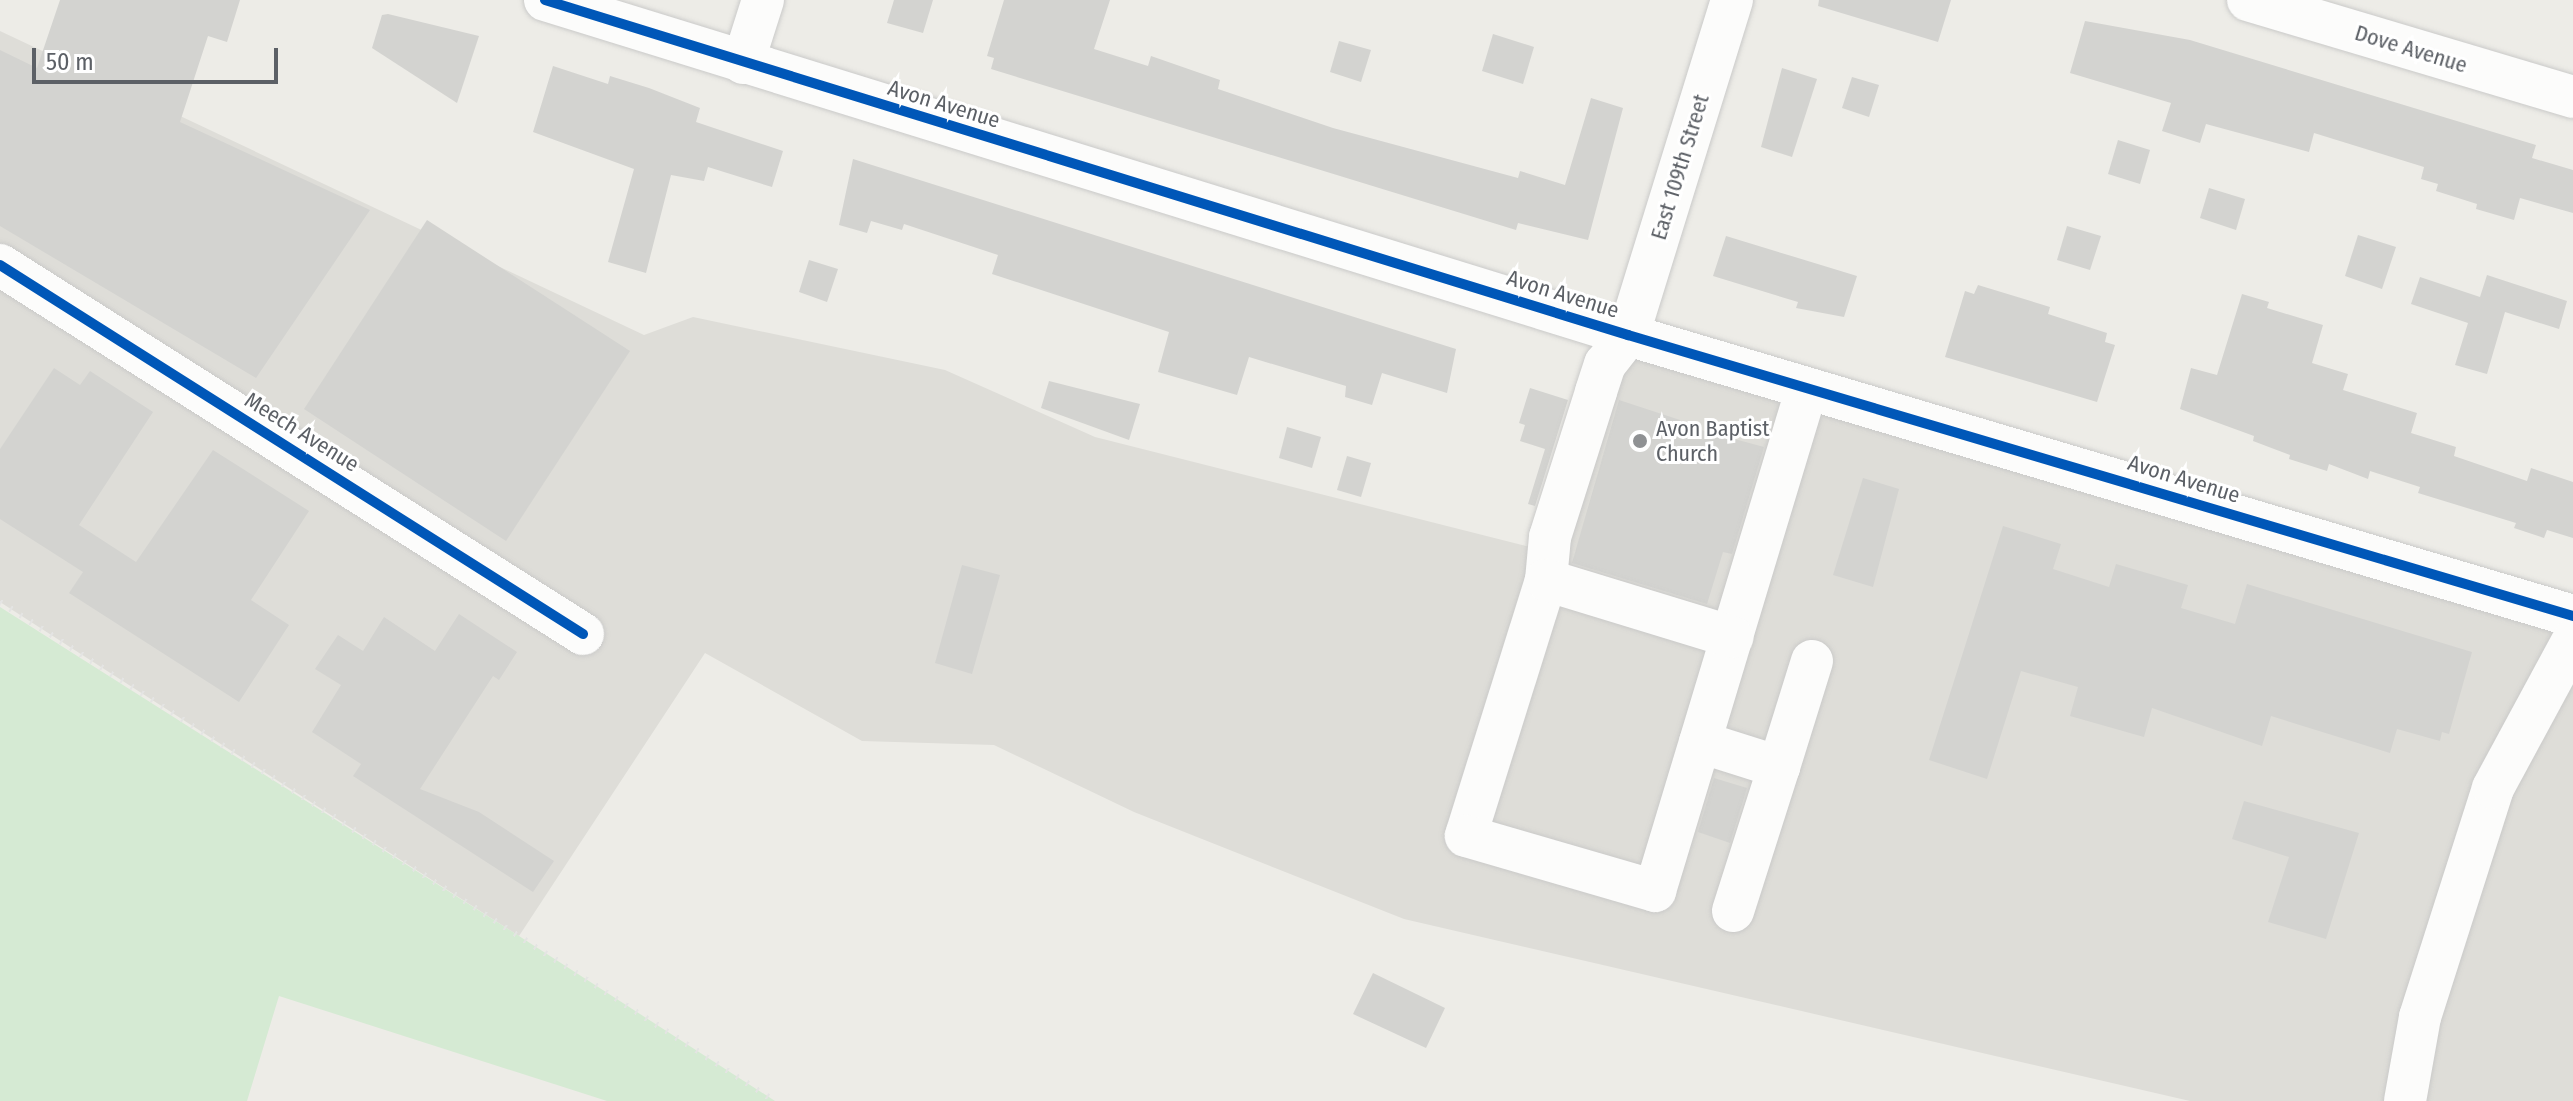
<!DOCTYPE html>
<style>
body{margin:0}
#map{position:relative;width:2573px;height:1101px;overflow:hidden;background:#edece7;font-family:"Fira Sans Condensed",sans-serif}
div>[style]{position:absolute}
.industrial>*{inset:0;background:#deddd8}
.green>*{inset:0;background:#d5ead3}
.building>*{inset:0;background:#d3d3d0}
.roads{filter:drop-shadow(0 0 2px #cacac9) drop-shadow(0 0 2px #cacac9)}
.minor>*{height:42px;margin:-21px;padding:0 21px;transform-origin:21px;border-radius:21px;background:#fcfcfb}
.rail>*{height:6px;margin-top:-3px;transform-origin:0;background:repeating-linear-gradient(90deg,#e4e4e3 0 2px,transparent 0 12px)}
.cycleway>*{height:10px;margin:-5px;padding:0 5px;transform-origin:5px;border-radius:5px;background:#0057b8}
.dots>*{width:22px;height:22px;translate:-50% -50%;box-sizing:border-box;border:4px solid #fff;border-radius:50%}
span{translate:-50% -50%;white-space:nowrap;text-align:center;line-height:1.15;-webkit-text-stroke:6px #fff;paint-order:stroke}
.street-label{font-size:22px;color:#5c6066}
.poi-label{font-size:22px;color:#5c6066}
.left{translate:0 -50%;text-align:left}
.scale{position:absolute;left:32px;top:48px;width:246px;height:36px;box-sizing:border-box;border:4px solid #5c6066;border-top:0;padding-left:10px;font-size:24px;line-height:28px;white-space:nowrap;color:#5c6066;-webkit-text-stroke:6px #fff;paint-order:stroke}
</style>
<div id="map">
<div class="industrial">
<i style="clip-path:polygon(0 31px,644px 335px,693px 317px,945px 370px,1095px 437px,1534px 548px,1605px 328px,2573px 617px,2573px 1101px,2190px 1101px,1404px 919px,1134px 812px,994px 745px,862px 741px,705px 653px,519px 936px,0 602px)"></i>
</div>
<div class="green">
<i style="clip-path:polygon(0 607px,519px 936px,775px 1101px,607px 1101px,279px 996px,247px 1101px,0 1101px)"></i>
</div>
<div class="building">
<i style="clip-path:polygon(60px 0,240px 0,227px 42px,208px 36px,180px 122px,370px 210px,256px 378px,0 226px,0 50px,37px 68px)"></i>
<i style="clip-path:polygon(894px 0,933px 0,923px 33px,887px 23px)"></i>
<i style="clip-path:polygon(1004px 0,1110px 0,1094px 49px,1148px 66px,1151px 56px,1220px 80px,1218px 89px,1333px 128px,1518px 178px,1520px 171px,1565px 185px,1591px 98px,1623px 108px,1588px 240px,1518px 223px,1516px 230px,991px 69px,994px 58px,987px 56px)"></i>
<i style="clip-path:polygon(1819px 0,1951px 0,1938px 42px,1818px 6px)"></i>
<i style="clip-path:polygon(388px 14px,479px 36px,457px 103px,372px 48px,382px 15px)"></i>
<i style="clip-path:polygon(2085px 21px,2190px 40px,2536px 145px,2532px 158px,2573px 170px,2573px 213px,2520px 198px,2514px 220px,2476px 209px,2477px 204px,2436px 191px,2438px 184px,2421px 179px,2424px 167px,2314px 133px,2309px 152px,2206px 124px,2200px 143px,2162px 131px,2171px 103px,2070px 73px)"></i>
<i style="clip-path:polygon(1493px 34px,1534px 47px,1523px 84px,1482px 71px)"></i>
<i style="clip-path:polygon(1339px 41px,1371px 50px,1361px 82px,1330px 72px)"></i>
<i style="clip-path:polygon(553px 66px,608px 84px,610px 76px,649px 88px,700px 108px,696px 122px,783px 151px,772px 187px,708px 167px,704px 181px,671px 175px,646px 273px,608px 262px,634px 169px,533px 132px)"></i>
<i style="clip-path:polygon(1782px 68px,1817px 79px,1792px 157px,1761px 147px)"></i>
<i style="clip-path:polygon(1852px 77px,1879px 85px,1869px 117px,1842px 108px)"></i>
<i style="clip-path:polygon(2118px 140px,2150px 150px,2140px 184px,2108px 174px)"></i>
<i style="clip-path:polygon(853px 159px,1456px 349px,1447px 393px,1382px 373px,1372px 405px,1345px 397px,1346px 386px,1249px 357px,1237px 395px,1158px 372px,1169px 332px,992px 274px,998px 255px,904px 224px,902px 230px,871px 221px,867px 233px,839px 225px)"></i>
<i style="clip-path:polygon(2209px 188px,2245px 199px,2236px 230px,2200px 218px)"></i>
<i style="clip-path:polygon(427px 220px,630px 351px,506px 541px,304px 409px)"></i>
<i style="clip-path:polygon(2067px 226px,2101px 236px,2090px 270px,2057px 260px)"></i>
<i style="clip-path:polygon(2358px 235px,2396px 247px,2382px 289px,2345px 276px)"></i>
<i style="clip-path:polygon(1726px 236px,1857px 276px,1844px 317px,1796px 308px,1798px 302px,1713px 276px)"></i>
<i style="clip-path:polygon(809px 260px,838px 269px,827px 302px,799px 292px)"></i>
<i style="clip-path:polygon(2487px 275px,2567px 301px,2559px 329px,2505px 312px,2487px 374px,2455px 365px,2468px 323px,2411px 304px,2420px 277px,2480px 297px)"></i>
<i style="clip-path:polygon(1978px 285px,2050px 307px,2048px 314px,2107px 333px,2105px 342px,2115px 345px,2097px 402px,1945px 357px,1965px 291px,1974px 294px)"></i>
<i style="clip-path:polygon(2242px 294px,2269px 302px,2267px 308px,2323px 325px,2312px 363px,2348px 374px,2343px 390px,2417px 413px,2411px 433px,2456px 447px,2454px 456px,2527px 481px,2531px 468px,2573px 482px,2573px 538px,2547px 530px,2544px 538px,2514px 528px,2516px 523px,2418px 493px,2420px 487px,2370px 471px,2368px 479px,2329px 464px,2327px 471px,2289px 459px,2290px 455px,2253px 441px,2254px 436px,2180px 409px,2191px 368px,2217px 375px)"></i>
<i style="clip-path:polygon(54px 368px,80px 385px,90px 371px,153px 412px,79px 525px,136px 562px,213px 450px,309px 511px,251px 600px,289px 625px,239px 702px,69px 593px,83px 572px,0 519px,0 449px)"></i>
<i style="clip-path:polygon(1049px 381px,1140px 404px,1129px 440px,1041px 408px)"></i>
<i style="clip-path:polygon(1530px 388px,1568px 400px,1535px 506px,1528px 504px,1545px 449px,1520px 441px,1525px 425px,1519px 423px)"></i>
<i style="clip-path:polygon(1619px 400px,1680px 420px,1679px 424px,1764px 447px,1732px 554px,1723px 552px,1707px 604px,1572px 563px)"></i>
<i style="clip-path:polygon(1287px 427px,1321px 437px,1312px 468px,1279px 458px)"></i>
<i style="clip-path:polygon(1347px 456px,1371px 463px,1361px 497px,1337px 490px)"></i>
<i style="clip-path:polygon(1863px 478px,1899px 489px,1873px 587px,1833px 575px)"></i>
<i style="clip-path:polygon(2003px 526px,2061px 544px,2053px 569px,2109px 587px,2116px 564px,2188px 585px,2181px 608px,2235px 624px,2247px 584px,2472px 652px,2449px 734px,2442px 732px,2440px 741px,2397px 729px,2390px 753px,2271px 716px,2262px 746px,2152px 708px,2144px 737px,2070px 716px,2078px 687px,2021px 671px,1987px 779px,1929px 760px)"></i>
<i style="clip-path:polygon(962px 565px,1000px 575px,972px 674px,935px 663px)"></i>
<i style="clip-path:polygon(459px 614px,517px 652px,499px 680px,493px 676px,420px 789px,479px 812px,554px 861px,533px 892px,353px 776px,361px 764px,312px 732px,341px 685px,315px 669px,338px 635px,363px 651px,384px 617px,435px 651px)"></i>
<i style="clip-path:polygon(1714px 778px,1747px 788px,1730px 843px,1698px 832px)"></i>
<i style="clip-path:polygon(2244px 801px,2359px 833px,2326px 939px,2268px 922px,2289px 857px,2232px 839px)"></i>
<i style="clip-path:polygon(1373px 973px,1445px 1008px,1426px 1048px,1353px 1014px)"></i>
</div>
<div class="roads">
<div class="minor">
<i style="left:545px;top:0;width:1134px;rotate:17.19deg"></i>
<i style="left:1628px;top:335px;width:986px;rotate:16.56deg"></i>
<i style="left:1732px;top:0;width:351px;rotate:107.2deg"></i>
<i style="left:1628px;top:335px;width:37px;rotate:128deg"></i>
<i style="left:1605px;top:364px;width:29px;rotate:108deg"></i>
<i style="left:1596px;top:392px;width:152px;rotate:107.6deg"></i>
<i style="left:1550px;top:537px;width:43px;rotate:95.3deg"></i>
<i style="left:1546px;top:580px;width:268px;rotate:107.4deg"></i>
<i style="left:1466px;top:836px;width:197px;rotate:16.2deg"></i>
<i style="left:1655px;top:891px;width:525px;rotate:-73.19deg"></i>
<i style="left:2248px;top:0;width:339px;rotate:16.6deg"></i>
<i style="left:743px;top:63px;width:66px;rotate:-72.4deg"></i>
<i style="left:0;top:265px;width:690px;rotate:32.33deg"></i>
<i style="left:1546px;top:580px;width:195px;rotate:17deg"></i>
<i style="left:1700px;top:742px;width:83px;rotate:17.6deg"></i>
<i style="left:1779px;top:767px;width:111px;rotate:-72.7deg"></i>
<i style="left:1733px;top:911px;width:151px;rotate:-72.3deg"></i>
<i style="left:2405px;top:1101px;width:85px;rotate:-79.9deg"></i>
<i style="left:2420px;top:1017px;width:240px;rotate:-72.3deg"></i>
<i style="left:2493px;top:788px;width:168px;rotate:-61.6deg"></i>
</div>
</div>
<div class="rail">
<i style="left:0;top:602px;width:922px;rotate:32.78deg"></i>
</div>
<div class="cycleway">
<i style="left:545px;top:0;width:1134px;rotate:17.19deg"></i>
<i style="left:1628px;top:335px;width:986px;rotate:16.56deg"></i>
<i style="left:0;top:265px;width:690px;rotate:32.33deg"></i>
</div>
<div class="dots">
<i style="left:1640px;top:441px;background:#8f9193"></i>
</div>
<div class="street-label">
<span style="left:2411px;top:49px;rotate:17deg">Dove Avenue</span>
<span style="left:944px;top:104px;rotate:17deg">Avon Avenue</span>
<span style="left:1680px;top:167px;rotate:-73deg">East 109th Street</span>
<span style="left:1563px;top:294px;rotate:17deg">Avon Avenue</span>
<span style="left:302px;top:432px;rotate:32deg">Meech Avenue</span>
<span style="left:2184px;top:479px;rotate:17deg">Avon Avenue</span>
</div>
<div class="poi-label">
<span class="left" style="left:1656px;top:441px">Avon Baptist<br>Church</span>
</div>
<div class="scale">50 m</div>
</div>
